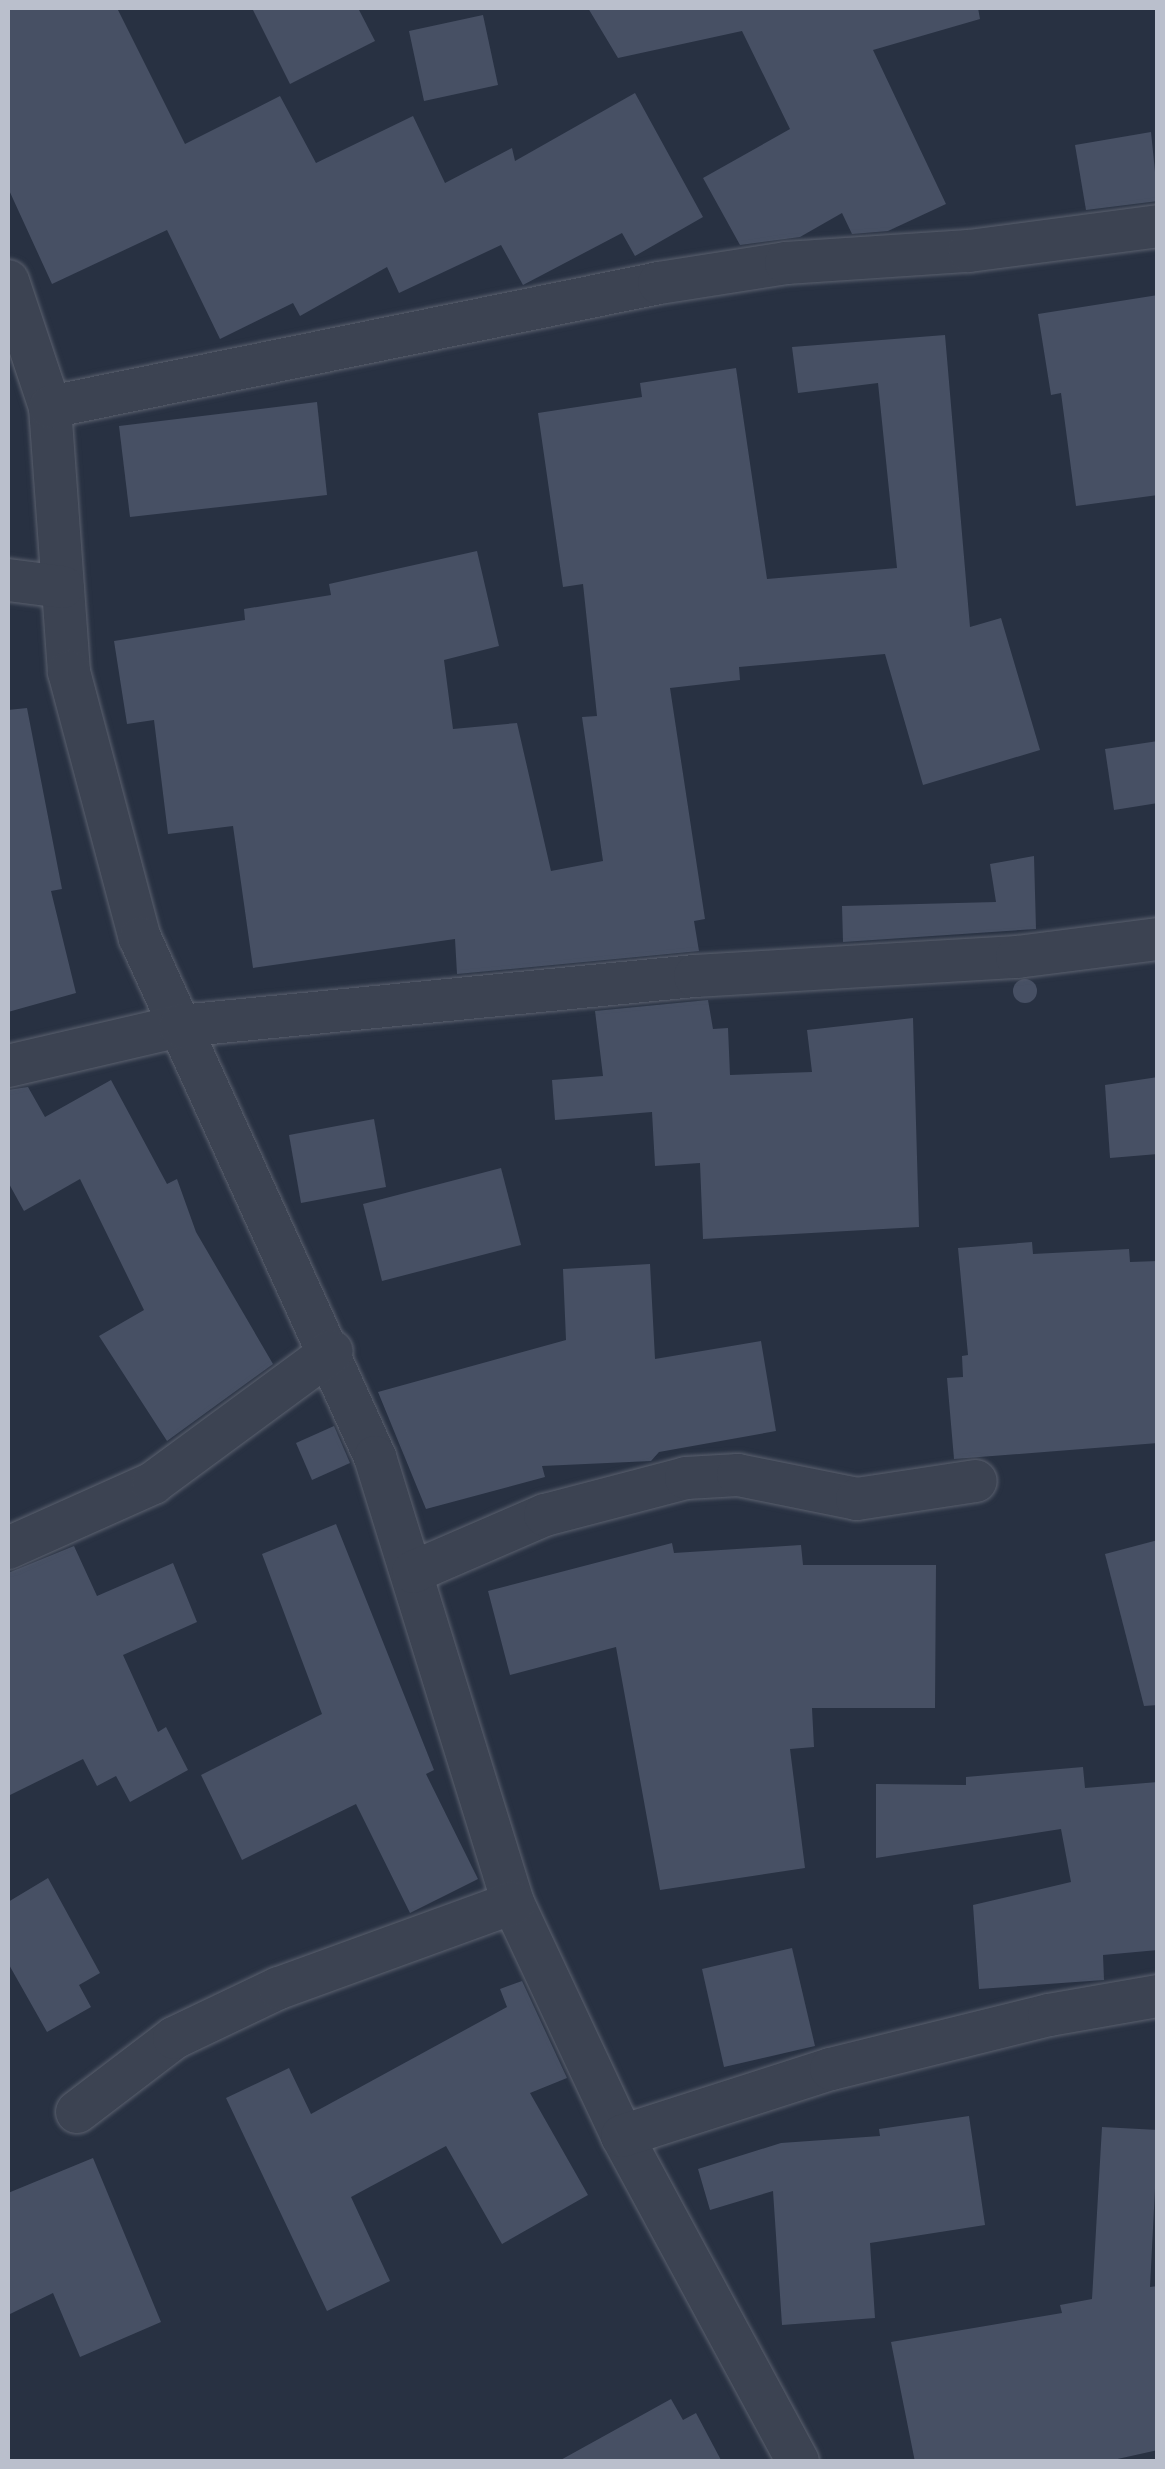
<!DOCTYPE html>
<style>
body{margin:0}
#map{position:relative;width:1165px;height:2469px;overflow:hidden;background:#283142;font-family:Quicksand,sans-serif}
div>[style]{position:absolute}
.building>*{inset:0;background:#475064}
.round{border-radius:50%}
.roads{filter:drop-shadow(0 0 2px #5b616f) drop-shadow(0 0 2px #5b616f)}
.minor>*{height:42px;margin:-21px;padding:0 21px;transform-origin:21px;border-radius:21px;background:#3c4352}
span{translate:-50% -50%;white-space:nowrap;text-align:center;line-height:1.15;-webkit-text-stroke:8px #212838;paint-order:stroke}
.frame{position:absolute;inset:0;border:10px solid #babfcc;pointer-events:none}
</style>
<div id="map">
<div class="building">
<i style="clip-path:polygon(8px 8px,117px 8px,185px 144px,280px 96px,316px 163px,413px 116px,445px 183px,512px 148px,515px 161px,635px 93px,703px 217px,635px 256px,622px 233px,523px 285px,501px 245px,399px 293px,387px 267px,300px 316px,293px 303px,220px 339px,167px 230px,52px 284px,8px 188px)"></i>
<i style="clip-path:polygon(252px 8px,358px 8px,375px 41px,290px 84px)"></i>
<i style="clip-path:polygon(588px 8px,978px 8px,980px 19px,873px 50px,946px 204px,888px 231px,852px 234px,842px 213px,800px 237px,740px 245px,703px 178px,790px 129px,742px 31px,618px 58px)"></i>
<i style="clip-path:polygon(483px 15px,498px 85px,424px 101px,409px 31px)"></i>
<i style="clip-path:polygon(1151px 132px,1158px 201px,1086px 210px,1075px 145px)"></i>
<i style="clip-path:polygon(1158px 295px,1158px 495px,1076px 506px,1061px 393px,1051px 395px,1038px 314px)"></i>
<i style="clip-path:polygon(945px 335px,970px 627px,1001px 618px,1040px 750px,923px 785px,885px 654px,739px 667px,740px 680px,670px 688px,705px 919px,694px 921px,699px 951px,457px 974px,455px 939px,253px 968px,233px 826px,168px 834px,154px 720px,127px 724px,114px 641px,245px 620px,244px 609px,331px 595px,329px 584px,477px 551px,499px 646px,444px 660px,453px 729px,517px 723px,551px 871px,603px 861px,582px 717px,597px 716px,583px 584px,563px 587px,538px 413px,642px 397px,640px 383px,736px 368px,767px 579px,897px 568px,878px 383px,798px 393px,792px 347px)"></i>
<i style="clip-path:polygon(317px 402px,327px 495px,130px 517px,119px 426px)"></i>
<i style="clip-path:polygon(27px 708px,62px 889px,51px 891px,76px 993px,8px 1012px,8px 710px)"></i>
<i style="clip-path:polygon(1158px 741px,1158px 803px,1114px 810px,1105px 749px)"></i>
<i style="clip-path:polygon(1034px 856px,1036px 929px,843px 942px,842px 906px,996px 902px,990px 864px)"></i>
<i class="round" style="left:1013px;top:979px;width:24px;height:24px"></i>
<i style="clip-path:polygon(708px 1000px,713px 1029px,728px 1028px,730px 1075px,812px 1072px,807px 1030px,913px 1018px,919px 1227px,703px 1239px,700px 1163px,655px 1166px,652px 1112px,555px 1120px,552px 1080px,603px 1076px,595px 1011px)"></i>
<i style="clip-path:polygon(1158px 1077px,1158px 1154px,1110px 1158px,1105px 1085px)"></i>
<i style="clip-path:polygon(111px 1080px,167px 1184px,177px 1179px,196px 1232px,273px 1364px,167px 1441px,99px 1336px,144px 1310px,80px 1179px,24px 1211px,8px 1182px,8px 1090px,28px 1087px,45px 1117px)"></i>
<i style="clip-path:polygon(374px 1119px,386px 1187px,301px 1203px,289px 1135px)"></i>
<i style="clip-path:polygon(501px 1168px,521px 1245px,382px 1281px,363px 1204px)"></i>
<i style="clip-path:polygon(1032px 1242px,1033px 1254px,1129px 1249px,1130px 1262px,1158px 1261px,1158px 1443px,954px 1459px,947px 1378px,963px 1377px,962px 1356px,968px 1355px,958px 1248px)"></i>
<i style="clip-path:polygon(650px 1264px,655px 1359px,761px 1341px,776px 1431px,659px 1452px,651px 1461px,542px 1466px,545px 1477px,426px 1509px,378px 1392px,566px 1340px,563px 1269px)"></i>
<i style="clip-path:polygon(334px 1426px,350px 1463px,312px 1480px,296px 1443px)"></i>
<i style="clip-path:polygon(336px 1524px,434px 1770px,426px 1774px,478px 1879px,410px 1913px,356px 1804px,242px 1860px,201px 1775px,322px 1714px,262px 1554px)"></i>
<i style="clip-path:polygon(1158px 1540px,1158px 1705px,1144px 1706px,1105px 1554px)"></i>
<i style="clip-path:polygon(672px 1543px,674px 1553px,801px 1545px,803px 1565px,936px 1565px,935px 1708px,812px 1708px,814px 1747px,790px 1749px,805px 1868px,660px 1890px,616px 1647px,510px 1675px,488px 1591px)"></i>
<i style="clip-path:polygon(74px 1546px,97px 1596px,173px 1563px,197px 1622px,123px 1655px,158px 1732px,166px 1727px,188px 1770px,130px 1802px,116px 1776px,97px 1786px,83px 1759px,8px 1796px,8px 1573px)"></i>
<i style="clip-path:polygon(1083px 1767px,1085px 1788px,1158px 1782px,1158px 1950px,1103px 1955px,1104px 1980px,979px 1989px,973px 1905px,1071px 1882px,1061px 1829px,876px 1858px,876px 1784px,966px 1785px,966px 1777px)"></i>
<i style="clip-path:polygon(48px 1878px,100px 1973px,79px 1985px,91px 2007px,47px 2032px,8px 1963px,8px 1902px)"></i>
<i style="clip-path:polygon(792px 1948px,815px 2046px,724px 2067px,702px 1969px)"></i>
<i style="clip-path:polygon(522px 1981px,567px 2078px,530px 2093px,588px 2195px,502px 2244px,446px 2146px,351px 2197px,390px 2281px,327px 2311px,226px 2098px,289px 2068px,311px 2114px,507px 2007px,500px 1989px)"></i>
<i style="clip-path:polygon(969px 2116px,985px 2225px,870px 2243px,875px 2318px,782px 2325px,773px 2191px,710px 2210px,698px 2169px,781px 2143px,880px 2136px,879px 2129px)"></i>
<i style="clip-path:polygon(1102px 2127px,1158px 2130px,1150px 2287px,1158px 2286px,1158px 2450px,1104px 2462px,915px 2462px,891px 2342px,1062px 2313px,1060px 2305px,1092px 2299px)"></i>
<i style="clip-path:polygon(93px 2158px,161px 2322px,80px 2357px,53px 2293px,8px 2315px,8px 2193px)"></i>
<i style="clip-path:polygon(671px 2399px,683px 2420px,696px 2413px,722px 2462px,557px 2462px)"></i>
</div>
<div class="roads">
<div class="minor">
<i style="left:8px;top:281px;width:133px;rotate:71.6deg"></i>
<i style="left:50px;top:407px;width:266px;rotate:85.9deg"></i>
<i style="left:69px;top:672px;width:275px;rotate:75.1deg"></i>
<i style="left:140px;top:938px;width:570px;rotate:65.64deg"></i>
<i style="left:375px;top:1457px;width:467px;rotate:72.8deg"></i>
<i style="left:513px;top:1903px;width:257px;rotate:64.9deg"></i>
<i style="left:622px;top:2136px;width:370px;rotate:61.6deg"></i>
<i style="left:50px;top:407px;width:621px;rotate:-11.51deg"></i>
<i style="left:659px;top:283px;width:129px;rotate:-8.9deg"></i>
<i style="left:786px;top:263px;width:183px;rotate:-3.8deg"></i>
<i style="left:969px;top:251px;width:191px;rotate:-7.5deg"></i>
<i style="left:8px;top:580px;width:55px;rotate:7.3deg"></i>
<i style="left:8px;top:1066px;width:177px;rotate:-13.1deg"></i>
<i style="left:180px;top:1026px;width:517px;rotate:-5.55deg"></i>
<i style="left:695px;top:976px;width:323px;rotate:-3.4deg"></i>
<i style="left:1017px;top:957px;width:142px;rotate:-7.3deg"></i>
<i style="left:8px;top:1548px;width:159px;rotate:-24.1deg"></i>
<i style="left:153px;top:1483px;width:222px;rotate:-36.4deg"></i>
<i style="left:413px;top:1572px;width:144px;rotate:-23.4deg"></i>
<i style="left:545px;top:1515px;width:146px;rotate:-14.7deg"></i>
<i style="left:686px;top:1478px;width:52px;rotate:-3.3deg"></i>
<i style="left:738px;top:1475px;width:121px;rotate:11.4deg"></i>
<i style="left:857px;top:1499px;width:120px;rotate:-8.6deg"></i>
<i style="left:77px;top:2112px;width:122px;rotate:-37.3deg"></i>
<i style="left:174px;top:2038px;width:116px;rotate:-25.5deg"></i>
<i style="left:279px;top:1988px;width:249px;rotate:-20deg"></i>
<i style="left:622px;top:2136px;width:219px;rotate:-17.8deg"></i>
<i style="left:831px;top:2069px;width:225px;rotate:-13.9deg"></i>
<i style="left:1049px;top:2015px;width:111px;rotate:-9.9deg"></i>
</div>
</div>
<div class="frame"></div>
</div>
